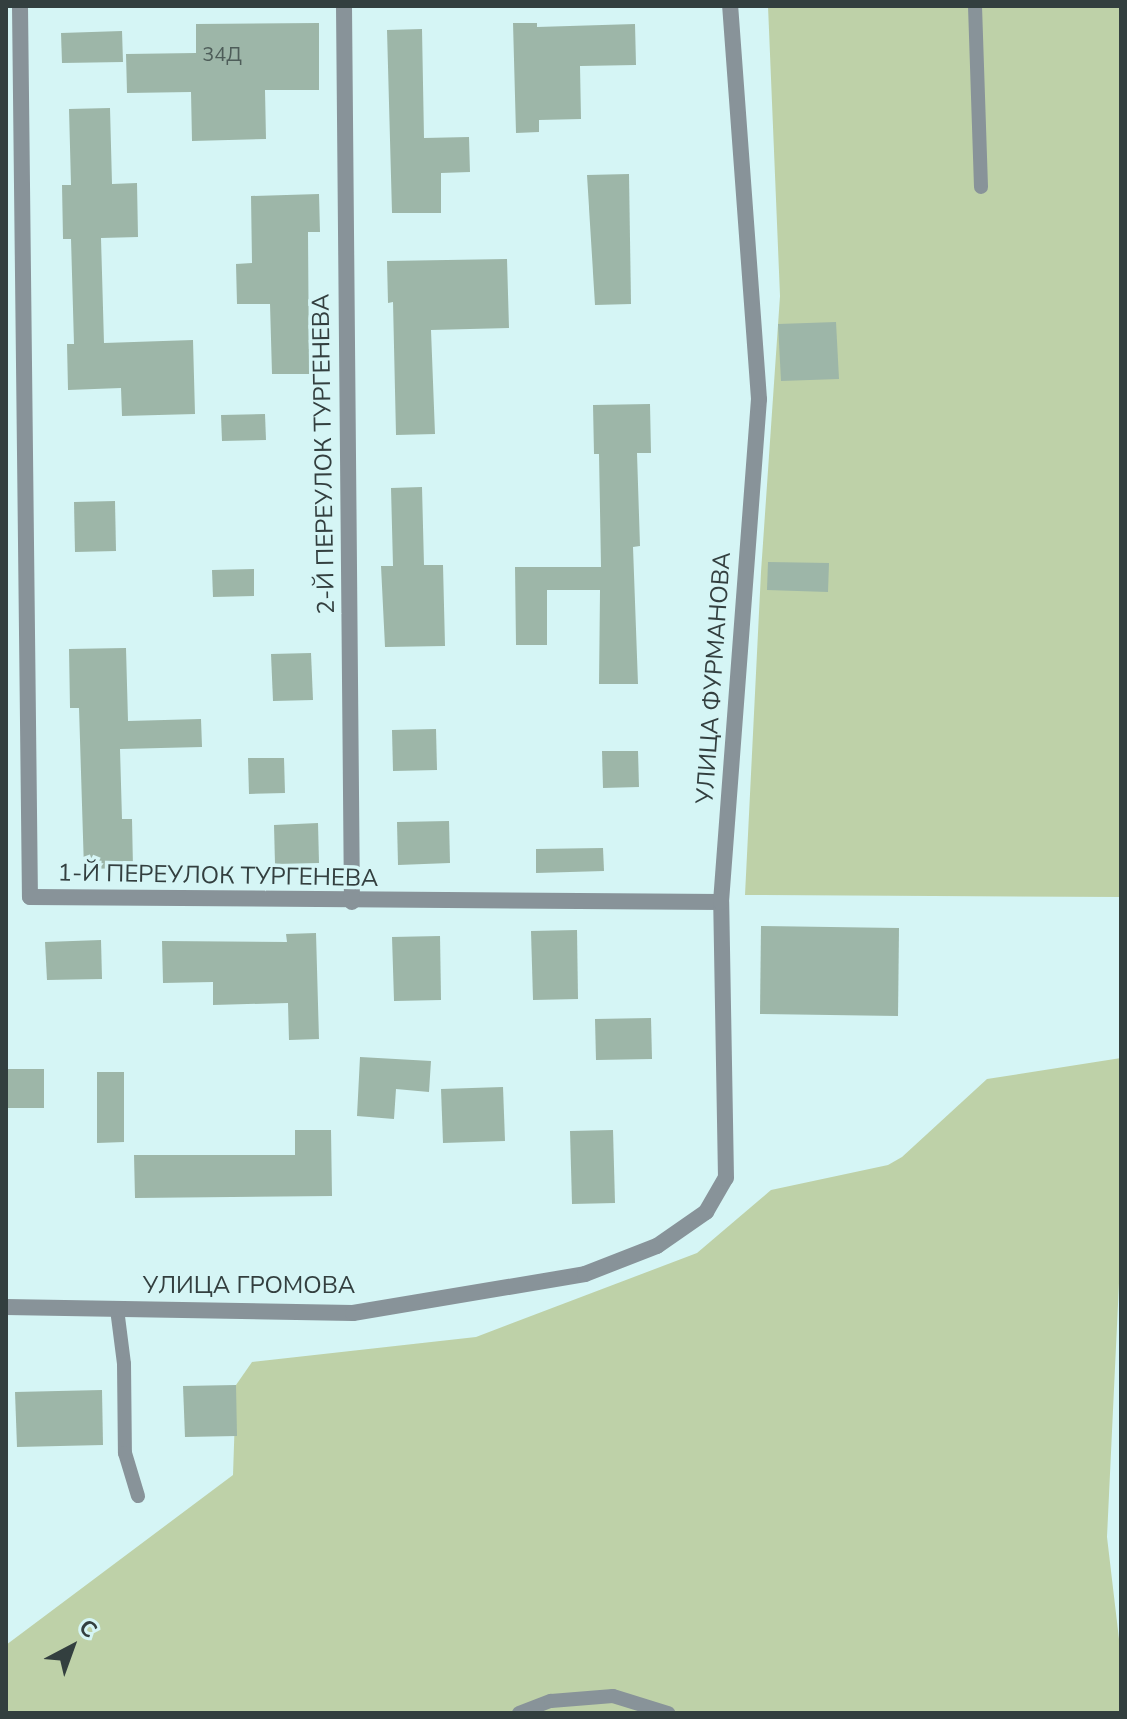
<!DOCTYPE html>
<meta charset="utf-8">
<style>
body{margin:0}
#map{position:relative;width:1127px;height:1719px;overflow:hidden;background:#d5f5f5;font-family:"Nunito Sans",sans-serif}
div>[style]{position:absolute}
.green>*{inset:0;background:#bed1a8}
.building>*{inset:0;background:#9db6a8}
.service>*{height:14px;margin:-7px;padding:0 7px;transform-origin:7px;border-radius:7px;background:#889399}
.minor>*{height:16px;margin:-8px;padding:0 8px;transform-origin:8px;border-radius:8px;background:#889399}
span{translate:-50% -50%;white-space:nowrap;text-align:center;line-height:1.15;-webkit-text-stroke:7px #d5f5f5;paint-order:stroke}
.number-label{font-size:20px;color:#4e5d59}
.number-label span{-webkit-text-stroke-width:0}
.street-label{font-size:24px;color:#333f3f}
.frame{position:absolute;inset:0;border:8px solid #333f3f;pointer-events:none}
.north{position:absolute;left:32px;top:1607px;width:80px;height:80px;-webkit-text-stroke:6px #d5f5f5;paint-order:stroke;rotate:41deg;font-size:22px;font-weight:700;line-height:32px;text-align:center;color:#333f3f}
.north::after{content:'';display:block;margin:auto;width:28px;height:36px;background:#333f3f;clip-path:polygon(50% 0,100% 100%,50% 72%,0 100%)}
</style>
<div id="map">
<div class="green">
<i style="clip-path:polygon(768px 6px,1121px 6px,1121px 897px,745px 895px,761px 572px,780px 296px)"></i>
<i style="clip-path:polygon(1121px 1058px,1121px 1241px,1107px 1537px,1121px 1656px,1121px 1713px,6px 1713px,6px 1645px,233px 1475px,236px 1385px,252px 1362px,476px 1337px,697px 1253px,771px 1190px,888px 1165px,902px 1157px,987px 1079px)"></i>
</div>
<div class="building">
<i style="clip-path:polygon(319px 23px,319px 90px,265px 90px,266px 139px,192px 141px,191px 92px,127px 93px,126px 54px,196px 53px,196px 24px)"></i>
<i style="clip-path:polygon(513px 23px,537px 23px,537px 27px,635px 24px,636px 65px,580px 66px,581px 119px,539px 120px,539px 132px,516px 133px)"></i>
<i style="clip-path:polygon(422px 29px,424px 138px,469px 137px,470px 172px,441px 173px,441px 213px,392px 213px,387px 30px)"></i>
<i style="clip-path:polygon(122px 31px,123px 62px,62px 63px,61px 33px)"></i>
<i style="clip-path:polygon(110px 108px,112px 184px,137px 183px,138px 237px,101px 238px,104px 343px,193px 340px,195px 414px,122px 416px,121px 388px,68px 390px,67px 344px,74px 344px,71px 239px,63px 239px,62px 185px,71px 185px,69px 109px)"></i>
<i style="clip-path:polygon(629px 174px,631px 304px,595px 305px,587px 175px)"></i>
<i style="clip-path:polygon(319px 194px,320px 232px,308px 232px,309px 374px,272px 374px,270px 304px,237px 304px,236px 264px,252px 263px,251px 196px)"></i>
<i style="clip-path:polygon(507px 259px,509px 328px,431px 330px,435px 434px,396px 435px,393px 302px,388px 303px,387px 261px)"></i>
<i style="clip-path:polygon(836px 322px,839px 379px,781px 381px,778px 324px)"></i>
<i style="clip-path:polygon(650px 404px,651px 453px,637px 453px,640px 546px,633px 547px,638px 684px,599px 684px,600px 590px,547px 590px,547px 645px,516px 645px,515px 567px,601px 567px,599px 454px,594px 454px,593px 405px)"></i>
<i style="clip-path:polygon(265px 414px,266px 440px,222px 441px,221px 415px)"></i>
<i style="clip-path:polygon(422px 487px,424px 565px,443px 565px,445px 646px,385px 647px,381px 566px,393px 566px,391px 488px)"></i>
<i style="clip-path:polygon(115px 501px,116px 551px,75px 552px,74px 502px)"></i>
<i style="clip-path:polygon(768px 562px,829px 563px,828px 592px,767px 590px)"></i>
<i style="clip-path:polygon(254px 569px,254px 596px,213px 597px,212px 570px)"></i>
<i style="clip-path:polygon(126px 648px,128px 721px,201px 719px,202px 747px,120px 749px,122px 819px,132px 819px,133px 868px,84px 869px,79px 708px,70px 708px,69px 649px)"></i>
<i style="clip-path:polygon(311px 653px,313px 700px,273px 701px,271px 654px)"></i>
<i style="clip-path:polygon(436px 729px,437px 770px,393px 771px,392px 730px)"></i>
<i style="clip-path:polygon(602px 751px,638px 751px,639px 787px,603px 788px)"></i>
<i style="clip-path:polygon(248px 758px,284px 758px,285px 793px,249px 794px)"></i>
<i style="clip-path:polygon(449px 821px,450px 863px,398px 865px,397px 822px)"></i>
<i style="clip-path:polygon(318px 823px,319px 863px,275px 864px,274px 825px)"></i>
<i style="clip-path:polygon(603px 848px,604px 871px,536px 873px,536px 849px)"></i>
<i style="clip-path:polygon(761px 926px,899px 928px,898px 1016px,760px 1014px)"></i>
<i style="clip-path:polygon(577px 930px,578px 999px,533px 1000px,531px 931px)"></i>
<i style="clip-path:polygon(316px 933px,319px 1039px,289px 1040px,288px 1003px,213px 1005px,213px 982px,163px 983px,162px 941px,287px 942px,286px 934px)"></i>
<i style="clip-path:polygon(440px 936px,441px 1000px,394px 1001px,392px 937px)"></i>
<i style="clip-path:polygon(101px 940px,102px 979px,47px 980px,45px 942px)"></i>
<i style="clip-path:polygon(651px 1018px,652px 1059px,596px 1060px,595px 1019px)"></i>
<i style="clip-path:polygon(360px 1057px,431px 1061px,429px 1092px,396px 1089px,394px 1119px,357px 1116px)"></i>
<i style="clip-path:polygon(6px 1069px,44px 1069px,44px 1108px,6px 1108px)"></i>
<i style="clip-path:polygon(97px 1072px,124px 1072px,124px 1142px,97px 1143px)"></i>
<i style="clip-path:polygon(503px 1087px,505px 1141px,443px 1143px,441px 1089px)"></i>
<i style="clip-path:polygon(295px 1130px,331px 1130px,332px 1196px,135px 1198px,134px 1155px,295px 1155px)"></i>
<i style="clip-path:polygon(613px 1130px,615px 1203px,572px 1204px,570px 1131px)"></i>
<i style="clip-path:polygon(236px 1385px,237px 1436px,185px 1437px,183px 1386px)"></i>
<i style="clip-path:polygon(102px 1390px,103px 1445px,17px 1447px,15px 1392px)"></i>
</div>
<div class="service">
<i style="left:975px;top:6px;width:181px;rotate:88.1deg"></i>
<i style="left:117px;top:1309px;width:55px;rotate:82.7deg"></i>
<i style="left:124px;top:1364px;width:89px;rotate:89.4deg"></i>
<i style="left:125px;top:1453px;width:45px;rotate:73.2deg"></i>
<i style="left:519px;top:1713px;width:34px;rotate:-21deg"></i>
<i style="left:551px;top:1701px;width:62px;rotate:-4.6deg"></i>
<i style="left:613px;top:1696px;width:58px;rotate:17.2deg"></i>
</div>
<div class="minor">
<i style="left:20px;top:6px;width:891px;rotate:89.36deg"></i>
<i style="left:30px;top:897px;width:691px;rotate:0.41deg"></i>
<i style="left:344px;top:6px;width:896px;rotate:89.49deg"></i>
<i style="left:6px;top:1307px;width:347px;rotate:1deg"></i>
<i style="left:353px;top:1313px;width:235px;rotate:-9.5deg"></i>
<i style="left:585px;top:1274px;width:77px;rotate:-21.3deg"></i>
<i style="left:657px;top:1246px;width:60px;rotate:-34.8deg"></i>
<i style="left:706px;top:1212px;width:39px;rotate:-60deg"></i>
<i style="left:726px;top:1178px;width:276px;rotate:-91deg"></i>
<i style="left:721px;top:902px;width:504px;rotate:-85.68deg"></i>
<i style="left:759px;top:399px;width:394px;rotate:-94.2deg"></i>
</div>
<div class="number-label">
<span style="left:222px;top:54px">34Д</span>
</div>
<div class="street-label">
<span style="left:324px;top:454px;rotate:-91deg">2-Й ПЕРЕУЛОК ТУРГЕНЕВА</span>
<span style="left:714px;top:678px;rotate:-86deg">УЛИЦА ФУРМАНОВА</span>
<span style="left:218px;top:876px;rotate:1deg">1-Й ПЕРЕУЛОК ТУРГЕНЕВА</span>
<span style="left:249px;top:1286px">УЛИЦА ГРОМОВА</span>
</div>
<div class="frame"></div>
<div class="north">С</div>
</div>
